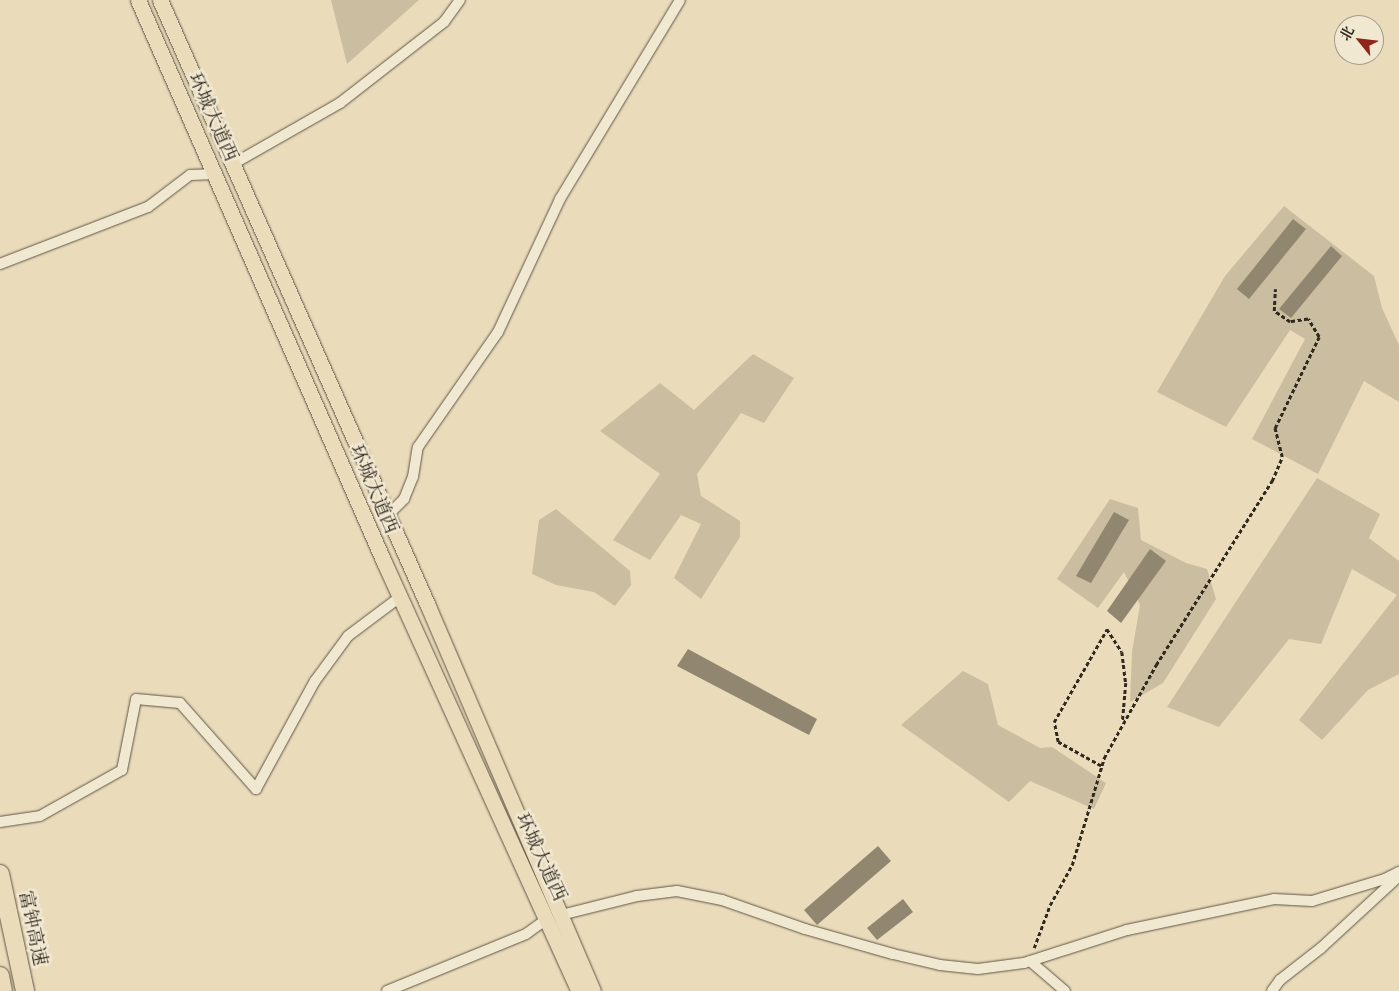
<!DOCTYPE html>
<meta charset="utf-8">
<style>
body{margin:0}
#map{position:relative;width:1399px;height:991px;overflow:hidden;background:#eadbba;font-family:"Gentium Book Plus","Noto Serif SC",serif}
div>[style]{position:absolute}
.green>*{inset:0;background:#cbbda0}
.building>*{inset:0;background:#918670}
.path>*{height:2.5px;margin-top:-1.25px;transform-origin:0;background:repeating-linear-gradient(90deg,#31291f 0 4px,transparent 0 6.5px)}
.roads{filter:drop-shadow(0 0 1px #5f5646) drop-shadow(0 0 1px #5f5646)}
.minor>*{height:10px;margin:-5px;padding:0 5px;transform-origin:5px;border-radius:5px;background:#f1e8d2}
.primary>*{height:15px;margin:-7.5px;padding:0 7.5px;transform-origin:7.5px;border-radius:7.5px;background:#eadbba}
.motorway>*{height:18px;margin:-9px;padding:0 9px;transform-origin:9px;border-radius:9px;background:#eadbba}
span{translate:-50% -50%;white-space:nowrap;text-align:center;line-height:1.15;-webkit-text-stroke:5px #f1e8d2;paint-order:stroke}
.street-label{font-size:19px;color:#31291f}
.north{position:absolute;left:1334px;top:15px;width:50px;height:50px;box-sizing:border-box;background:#f1e8d2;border:1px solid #a49c8a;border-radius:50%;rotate:299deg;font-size:14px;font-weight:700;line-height:20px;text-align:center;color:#31291f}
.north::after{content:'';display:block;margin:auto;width:18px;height:22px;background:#8f2418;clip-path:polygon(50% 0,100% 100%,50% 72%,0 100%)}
</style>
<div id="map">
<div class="green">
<i style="clip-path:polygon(331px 0,419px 0,347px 64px)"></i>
<i style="clip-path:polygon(1284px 206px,1374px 276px,1382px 308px,1399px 345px,1399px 402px,1364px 381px,1318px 474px,1252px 439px,1305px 339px,1290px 330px,1226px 427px,1157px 392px,1225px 276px)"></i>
<i style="clip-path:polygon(753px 354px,794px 378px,764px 423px,741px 413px,697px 474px,701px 496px,740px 521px,740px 537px,701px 599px,674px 578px,701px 524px,681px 515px,650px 560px,613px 540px,660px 474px,600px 431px,660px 383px,694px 410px)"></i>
<i style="clip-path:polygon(1317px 478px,1380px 514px,1369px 538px,1399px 561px,1399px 674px,1368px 690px,1322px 740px,1299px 720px,1397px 595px,1352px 569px,1321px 644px,1289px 639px,1219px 727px,1167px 707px)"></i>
<i style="clip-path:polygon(1110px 499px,1138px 508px,1141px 540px,1186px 563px,1207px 569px,1216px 599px,1163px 683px,1130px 702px,1132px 652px,1140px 605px,1124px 572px,1098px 608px,1057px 579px)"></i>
<i style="clip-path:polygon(556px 509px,630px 571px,631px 585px,615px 606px,594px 592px,556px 585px,532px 574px,539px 520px)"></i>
<i style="clip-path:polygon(963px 671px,988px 684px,998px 725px,1040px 748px,1052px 747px,1106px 783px,1094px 809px,1030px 781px,1009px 802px,901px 725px)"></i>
</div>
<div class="building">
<i style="clip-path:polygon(1293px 219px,1306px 229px,1249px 299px,1237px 289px)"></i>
<i style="clip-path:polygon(1331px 246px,1342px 256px,1291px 318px,1279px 309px)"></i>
<i style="clip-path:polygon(1114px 512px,1129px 520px,1091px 583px,1076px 576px)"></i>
<i style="clip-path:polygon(1150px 549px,1166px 561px,1121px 623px,1107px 611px)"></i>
<i style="clip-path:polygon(688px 649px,817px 719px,809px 735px,677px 666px)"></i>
<i style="clip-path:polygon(878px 846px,891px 861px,817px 925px,804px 910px)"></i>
<i style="clip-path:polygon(903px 899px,913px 912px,877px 940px,867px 928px)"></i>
</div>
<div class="path">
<i style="left:1101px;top:766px;width:49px;rotate:-150.8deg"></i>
<i style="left:1058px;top:742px;width:20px;rotate:-101deg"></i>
<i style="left:1054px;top:722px;width:107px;rotate:-60.3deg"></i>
<i style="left:1107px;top:629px;width:27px;rotate:57deg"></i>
<i style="left:1122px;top:652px;width:31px;rotate:83deg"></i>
<i style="left:1126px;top:683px;width:38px;rotate:95deg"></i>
<i style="left:1034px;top:948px;width:46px;rotate:-69.6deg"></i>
<i style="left:1050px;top:905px;width:46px;rotate:-61.2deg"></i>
<i style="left:1072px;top:865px;width:112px;rotate:-73.3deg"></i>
<i style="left:1104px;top:758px;width:107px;rotate:-60.8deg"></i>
<i style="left:1156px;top:665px;width:218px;rotate:-57.8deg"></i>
<i style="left:1272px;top:481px;width:26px;rotate:-67deg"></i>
<i style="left:1282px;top:457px;width:30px;rotate:-104deg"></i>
<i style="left:1275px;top:428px;width:101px;rotate:-64.2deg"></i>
<i style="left:1319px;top:337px;width:21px;rotate:-121deg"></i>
<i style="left:1308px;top:319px;width:18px;rotate:171deg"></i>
<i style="left:1290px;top:322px;width:19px;rotate:-145deg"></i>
<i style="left:1274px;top:311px;width:22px;rotate:-87deg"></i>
</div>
<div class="roads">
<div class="minor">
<i style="left:233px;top:164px;width:123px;rotate:-29.7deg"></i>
<i style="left:340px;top:103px;width:132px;rotate:-37.9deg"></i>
<i style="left:444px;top:22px;width:27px;rotate:-54deg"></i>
<i style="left:0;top:264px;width:159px;rotate:-21.1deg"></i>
<i style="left:148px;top:207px;width:53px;rotate:-37.3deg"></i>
<i style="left:190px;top:175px;width:26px;rotate:-2deg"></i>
<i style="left:388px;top:515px;width:23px;rotate:-45deg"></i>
<i style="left:404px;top:499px;width:24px;rotate:-68deg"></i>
<i style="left:413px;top:477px;width:30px;rotate:-81deg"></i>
<i style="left:418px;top:447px;width:140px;rotate:-55.2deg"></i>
<i style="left:498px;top:332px;width:147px;rotate:-65deg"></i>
<i style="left:560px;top:199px;width:232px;rotate:-58.9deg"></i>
<i style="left:0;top:822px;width:40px;rotate:-8.5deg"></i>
<i style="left:40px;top:816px;width:94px;rotate:-29.3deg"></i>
<i style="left:122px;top:770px;width:72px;rotate:-78.8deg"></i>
<i style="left:136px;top:699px;width:44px;rotate:5.2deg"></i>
<i style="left:180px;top:703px;width:115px;rotate:48.5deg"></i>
<i style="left:256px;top:789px;width:123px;rotate:-61.4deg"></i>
<i style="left:315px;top:681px;width:56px;rotate:-53.7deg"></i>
<i style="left:348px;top:636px;width:65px;rotate:-36.9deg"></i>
<i style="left:561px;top:915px;width:78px;rotate:-14deg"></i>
<i style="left:637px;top:896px;width:40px;rotate:-7.1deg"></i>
<i style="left:677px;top:891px;width:46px;rotate:11.3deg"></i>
<i style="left:722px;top:900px;width:88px;rotate:19.3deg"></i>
<i style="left:805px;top:929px;width:91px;rotate:15.9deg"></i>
<i style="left:893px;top:954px;width:48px;rotate:13.2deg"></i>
<i style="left:940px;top:965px;width:38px;rotate:6deg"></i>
<i style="left:978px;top:969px;width:46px;rotate:-7.4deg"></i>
<i style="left:1024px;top:963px;width:108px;rotate:-17.8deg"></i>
<i style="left:1127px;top:930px;width:150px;rotate:-11.9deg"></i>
<i style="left:1274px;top:899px;width:38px;rotate:3deg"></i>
<i style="left:1312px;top:901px;width:76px;rotate:-16.8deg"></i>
<i style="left:1385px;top:879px;width:16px;rotate:-27deg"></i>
<i style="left:1030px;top:961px;width:46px;rotate:40.6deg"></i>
<i style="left:387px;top:991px;width:150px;rotate:-22.3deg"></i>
<i style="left:526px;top:934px;width:26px;rotate:-36deg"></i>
<i style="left:1272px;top:991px;width:14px;rotate:-54deg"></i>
<i style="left:1280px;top:980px;width:52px;rotate:-38deg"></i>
<i style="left:1321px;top:948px;width:106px;rotate:-42.7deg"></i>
</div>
<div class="primary">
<i style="left:138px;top:0;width:613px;rotate:66.36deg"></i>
<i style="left:384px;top:562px;width:471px;rotate:65.6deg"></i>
<i style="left:160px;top:0;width:663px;rotate:66.14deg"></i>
<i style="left:428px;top:606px;width:419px;rotate:66.8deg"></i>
</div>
<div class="motorway">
<i style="left:0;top:874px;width:120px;rotate:77.9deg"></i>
<i style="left:0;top:976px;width:15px;rotate:79deg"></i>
</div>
</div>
<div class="street-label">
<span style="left:213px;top:117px;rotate:66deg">环城大道西</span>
<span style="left:374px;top:489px;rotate:67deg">环城大道西</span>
<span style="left:541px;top:857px;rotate:65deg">环城大道西</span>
<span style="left:33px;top:928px;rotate:78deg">富钟高速</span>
</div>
<div class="north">北</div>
</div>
